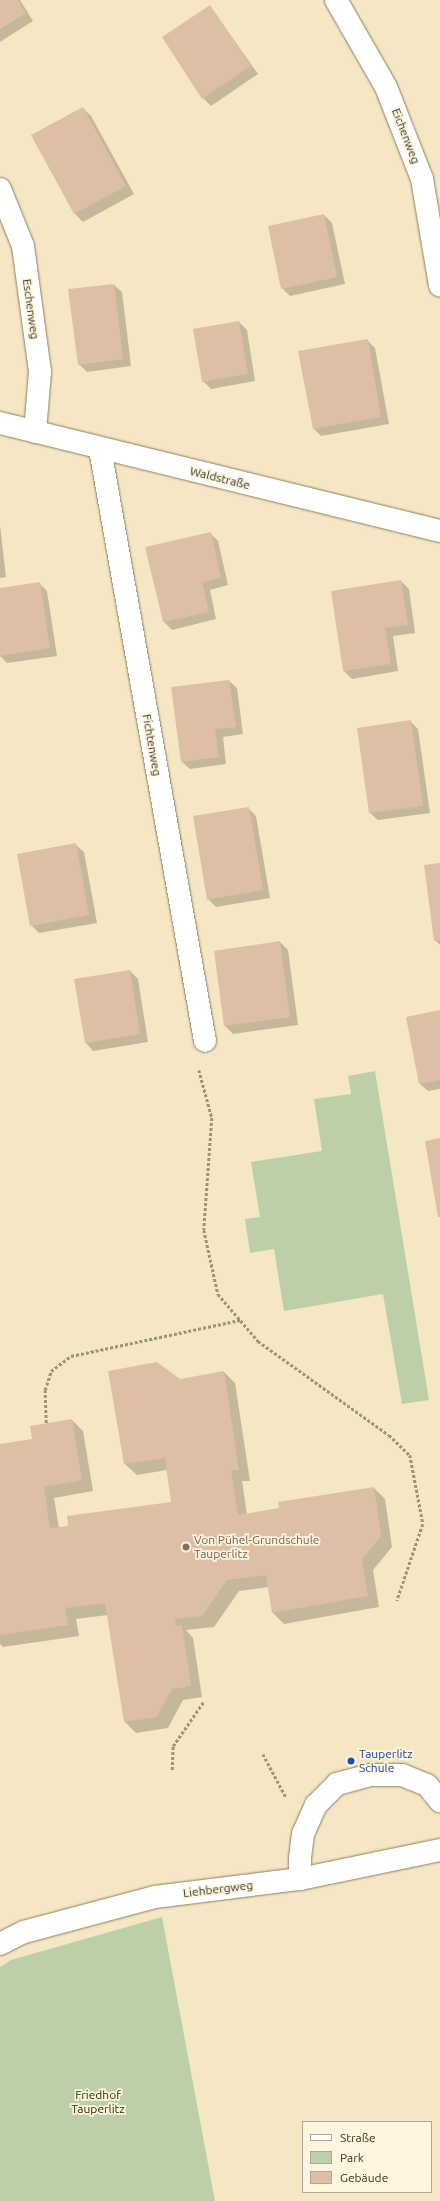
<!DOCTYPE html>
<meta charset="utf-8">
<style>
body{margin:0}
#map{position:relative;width:440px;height:2201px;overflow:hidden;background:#f5e7c4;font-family:Ubuntu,sans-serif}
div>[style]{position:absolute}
.green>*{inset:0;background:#bdcfa9}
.shadow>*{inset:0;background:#0003}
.building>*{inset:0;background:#ddbfa5}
.path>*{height:2.5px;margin-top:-1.25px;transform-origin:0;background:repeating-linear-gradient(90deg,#9d9379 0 3px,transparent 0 5px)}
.roads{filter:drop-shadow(0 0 1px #8c7f5f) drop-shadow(0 0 1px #8c7f5f)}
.service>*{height:22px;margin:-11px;padding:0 11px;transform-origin:11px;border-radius:11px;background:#fff}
.minor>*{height:22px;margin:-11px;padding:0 11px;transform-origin:11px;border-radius:11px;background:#fff}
.dots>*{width:11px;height:11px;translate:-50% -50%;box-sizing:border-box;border:2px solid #fdf5e0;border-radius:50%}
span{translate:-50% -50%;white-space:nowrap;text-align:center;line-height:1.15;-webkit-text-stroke:3.5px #fdf5e0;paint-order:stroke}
.street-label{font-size:12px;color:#373224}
.education-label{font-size:12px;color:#785e54}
.left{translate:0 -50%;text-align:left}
.transit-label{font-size:12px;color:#164399}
.park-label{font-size:12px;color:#223307}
.legend{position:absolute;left:302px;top:2121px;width:130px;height:72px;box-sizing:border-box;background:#fdf5e0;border:1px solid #aea795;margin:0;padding:5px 7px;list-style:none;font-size:12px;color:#373224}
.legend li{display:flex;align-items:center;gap:8px;height:20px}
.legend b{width:20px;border:1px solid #aea795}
</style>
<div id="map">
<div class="green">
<i style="clip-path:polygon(375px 1071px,429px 1400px,402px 1404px,383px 1294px,284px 1311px,274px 1249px,250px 1253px,245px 1219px,260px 1217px,251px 1162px,322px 1151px,314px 1099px,351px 1094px,348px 1076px)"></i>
<i style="clip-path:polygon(162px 1917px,215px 2201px,0 2201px,0 1967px,11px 1960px)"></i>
</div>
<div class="shadow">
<i style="clip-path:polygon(0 0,20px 0,33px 21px,0 42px)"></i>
<i style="clip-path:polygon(210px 6px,258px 74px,211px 106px,203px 98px)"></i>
<i style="clip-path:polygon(83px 108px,91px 116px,134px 194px,83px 222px,75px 214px,33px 136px)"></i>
<i style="clip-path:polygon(324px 215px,332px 223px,345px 284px,290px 296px,282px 288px)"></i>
<i style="clip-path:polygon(114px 285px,122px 292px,131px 366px,87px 372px,79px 364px)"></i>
<i style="clip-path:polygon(239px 322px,247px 330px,255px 381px,211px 389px,203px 381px)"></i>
<i style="clip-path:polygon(367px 340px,375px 348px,389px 424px,321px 436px,313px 428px)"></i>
<i style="clip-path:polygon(0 525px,6px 577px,0 578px)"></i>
<i style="clip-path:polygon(210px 533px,218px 541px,228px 585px,210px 590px,216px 619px,172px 630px,164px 622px)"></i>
<i style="clip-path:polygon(401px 581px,409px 589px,415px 633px,393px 636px,398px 671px,352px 679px,344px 671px)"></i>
<i style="clip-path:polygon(39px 583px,47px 591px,57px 656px,7px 663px,0 656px,0 589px)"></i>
<i style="clip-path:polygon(229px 681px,237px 688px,243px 734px,223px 737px,226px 764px,190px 769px,182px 762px)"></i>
<i style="clip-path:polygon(410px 721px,418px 729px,430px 813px,378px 820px,370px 813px)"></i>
<i style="clip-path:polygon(248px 808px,256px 816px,270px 898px,216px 907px,208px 899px)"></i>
<i style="clip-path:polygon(76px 845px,84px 852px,97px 923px,39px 933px,31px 925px)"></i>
<i style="clip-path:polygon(440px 864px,440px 945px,435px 940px)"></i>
<i style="clip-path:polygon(280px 942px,288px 950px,298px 1025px,233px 1034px,225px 1026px,215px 951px)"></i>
<i style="clip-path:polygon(130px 971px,138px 979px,148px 1042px,93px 1051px,86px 1043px,75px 980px)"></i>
<i style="clip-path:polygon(440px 1011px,440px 1089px,428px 1091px,420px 1084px)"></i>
<i style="clip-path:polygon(109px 1372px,180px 1380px,224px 1372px,235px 1383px,250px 1481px,242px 1481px,247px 1515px,374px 1488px,385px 1499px,392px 1547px,373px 1570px,379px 1607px,284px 1624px,273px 1613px,269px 1587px,239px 1591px,214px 1627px,186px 1630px,193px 1638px,202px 1697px,183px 1700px,168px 1728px,136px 1733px,125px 1722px,108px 1615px,76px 1619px,79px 1636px,3px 1647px,0 1644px,0 1445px,34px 1440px,72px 1420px,83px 1431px,93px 1491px,54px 1498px,59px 1528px,172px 1503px,167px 1470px,137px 1475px,125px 1464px)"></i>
</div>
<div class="building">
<i style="clip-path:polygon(0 0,18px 0,26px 13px,0 29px)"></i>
<i style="clip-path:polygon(210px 5px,251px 66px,202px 99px,162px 37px)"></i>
<i style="clip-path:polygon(83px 107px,126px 186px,74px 214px,31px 135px)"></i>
<i style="clip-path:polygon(324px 214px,337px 277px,281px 289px,268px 226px)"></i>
<i style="clip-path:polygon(114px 284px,123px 359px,78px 365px,68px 289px)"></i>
<i style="clip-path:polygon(239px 321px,248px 374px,202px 382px,193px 329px)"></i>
<i style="clip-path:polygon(368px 339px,381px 417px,313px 429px,298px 351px)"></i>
<i style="clip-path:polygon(211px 532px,221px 578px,202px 582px,209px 612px,163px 622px,145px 547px)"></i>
<i style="clip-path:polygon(401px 580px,408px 625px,385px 628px,391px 664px,343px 671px,331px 591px)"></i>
<i style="clip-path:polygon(40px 582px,50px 648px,0 656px,0 588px)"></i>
<i style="clip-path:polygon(229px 680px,236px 727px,215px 729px,219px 757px,181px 762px,171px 687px)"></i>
<i style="clip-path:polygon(411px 720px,423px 806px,369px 813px,357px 728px)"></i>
<i style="clip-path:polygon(249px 807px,263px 890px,207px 900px,193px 816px)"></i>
<i style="clip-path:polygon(76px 843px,89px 915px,30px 926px,17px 854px)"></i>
<i style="clip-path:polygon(440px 863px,440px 940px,434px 941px,424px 865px)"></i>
<i style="clip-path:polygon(280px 941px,290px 1017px,224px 1026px,214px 951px)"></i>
<i style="clip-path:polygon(130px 970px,140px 1034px,85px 1043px,74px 979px)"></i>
<i style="clip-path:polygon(440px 1010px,440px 1080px,419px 1084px,406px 1017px)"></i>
<i style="clip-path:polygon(440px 1138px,440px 1217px,438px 1217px,425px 1141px)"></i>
<i style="clip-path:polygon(157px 1362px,180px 1379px,224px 1371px,239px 1470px,231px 1470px,238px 1515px,279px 1508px,278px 1502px,374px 1487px,381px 1536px,362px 1559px,368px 1596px,272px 1613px,266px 1575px,227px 1580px,202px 1616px,175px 1619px,176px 1626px,182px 1625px,191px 1686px,172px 1689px,157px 1717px,124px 1722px,105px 1603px,65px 1608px,68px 1625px,0 1635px,0 1444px,32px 1439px,30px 1426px,72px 1419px,82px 1480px,44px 1487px,50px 1528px,68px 1526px,67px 1516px,171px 1502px,165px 1458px,124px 1464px,108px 1371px)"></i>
</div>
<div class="path">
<i style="left:199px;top:1070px;width:50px;rotate:74.8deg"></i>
<i style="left:212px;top:1118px;width:112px;rotate:94.1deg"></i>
<i style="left:204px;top:1230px;width:66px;rotate:77.7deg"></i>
<i style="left:218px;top:1294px;width:62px;rotate:49.6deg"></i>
<i style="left:258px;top:1341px;width:161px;rotate:35.7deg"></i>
<i style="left:389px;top:1435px;width:29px;rotate:44deg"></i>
<i style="left:410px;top:1455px;width:70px;rotate:79.3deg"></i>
<i style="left:423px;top:1524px;width:81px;rotate:108.7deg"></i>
<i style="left:46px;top:1423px;width:33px;rotate:-92deg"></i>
<i style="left:45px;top:1390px;width:20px;rotate:-72deg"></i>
<i style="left:51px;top:1371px;width:25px;rotate:-37deg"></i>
<i style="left:71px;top:1356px;width:174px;rotate:-12deg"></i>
<i style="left:263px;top:1754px;width:49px;rotate:61.9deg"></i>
<i style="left:172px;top:1770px;width:24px;rotate:-88deg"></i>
<i style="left:173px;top:1746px;width:55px;rotate:-55.4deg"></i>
</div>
<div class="roads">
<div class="service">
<i style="left:300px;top:1879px;width:21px;rotate:-90deg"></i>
<i style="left:300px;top:1858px;width:24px;rotate:-83deg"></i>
<i style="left:303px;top:1834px;width:32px;rotate:-66deg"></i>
<i style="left:316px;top:1805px;width:30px;rotate:-45deg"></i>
<i style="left:337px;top:1784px;width:35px;rotate:-15deg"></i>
<i style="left:371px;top:1775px;width:31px"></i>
<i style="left:402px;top:1775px;width:27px;rotate:22deg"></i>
<i style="left:427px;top:1785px;width:21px;rotate:51deg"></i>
</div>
<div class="minor">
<i style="left:336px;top:0;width:100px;rotate:60.1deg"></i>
<i style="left:386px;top:87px;width:99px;rotate:68.6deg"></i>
<i style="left:422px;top:179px;width:108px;rotate:80.4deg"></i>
<i style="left:0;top:189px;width:61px;rotate:68deg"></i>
<i style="left:23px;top:246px;width:127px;rotate:82.3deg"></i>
<i style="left:40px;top:372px;width:60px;rotate:94.8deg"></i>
<i style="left:0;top:423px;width:453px;rotate:13.8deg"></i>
<i style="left:100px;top:449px;width:601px;rotate:79.94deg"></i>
<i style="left:0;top:1944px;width:27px;rotate:-27deg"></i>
<i style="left:24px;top:1932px;width:136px;rotate:-15deg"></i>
<i style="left:155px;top:1897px;width:146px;rotate:-7.1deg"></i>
<i style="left:300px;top:1879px;width:143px;rotate:-11.7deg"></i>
</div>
</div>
<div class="dots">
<i style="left:186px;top:1547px;background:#8d6e63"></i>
<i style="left:351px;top:1761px;background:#1a4fb4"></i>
</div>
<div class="street-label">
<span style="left:406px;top:136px;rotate:69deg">Eichenweg</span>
<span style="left:31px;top:309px;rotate:82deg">Eschenweg</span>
<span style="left:220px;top:478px;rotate:14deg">Waldstraße</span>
<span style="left:152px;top:745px;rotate:80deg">Fichtenweg</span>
<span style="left:218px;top:1889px;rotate:-7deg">Liehbergweg</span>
</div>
<div class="education-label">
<span class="left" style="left:194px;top:1547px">Von Pühel-Grundschule<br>Tauperlitz</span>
</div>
<div class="transit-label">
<span class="left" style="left:359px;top:1761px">Tauperlitz<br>Schule</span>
</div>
<div class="park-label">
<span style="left:98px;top:2102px">Friedhof<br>Tauperlitz</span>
</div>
<ul class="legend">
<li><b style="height:5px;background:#fff"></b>Straße</li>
<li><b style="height:11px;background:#bdcfa9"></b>Park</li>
<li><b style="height:11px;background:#ddbfa5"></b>Gebäude</li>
</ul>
</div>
